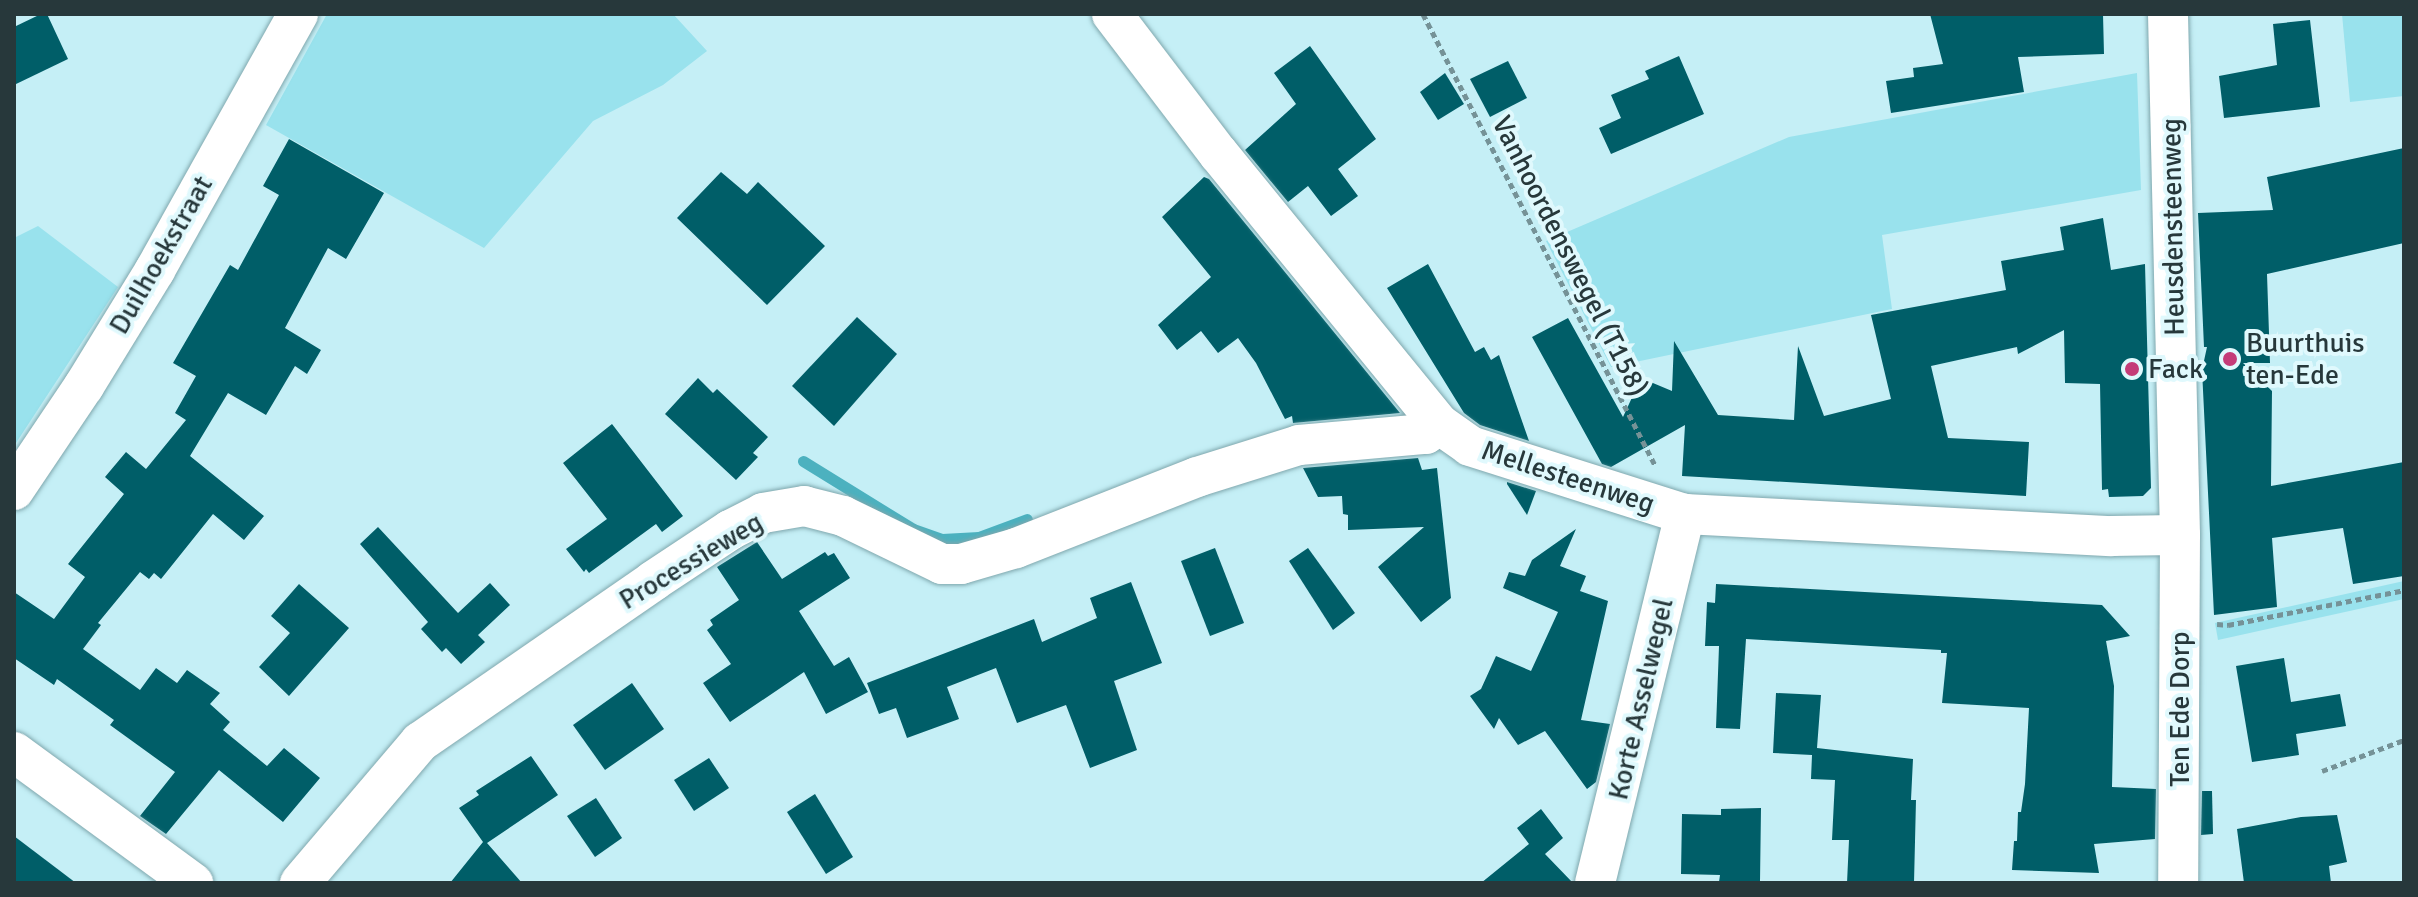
<!DOCTYPE html>
<style>
body{margin:0}
#map{position:relative;width:2418px;height:897px;overflow:hidden;background:#c5eff6;font-family:Signika,sans-serif}
div>[style]{position:absolute}
.green>*{inset:0;background:#99e2ed}
.stream>*{height:11px;margin:-5.5px;padding:0 5.5px;transform-origin:5.5px;border-radius:5.5px;background:#4cb1bf}
.building>*{inset:0;background:#005e68}
.path>*{height:5px;margin-top:-2.5px;transform-origin:0;background:repeating-linear-gradient(90deg,#759297 0 6px,transparent 0 10px)}
.roads{filter:drop-shadow(0 0 2px #7fa7ad) drop-shadow(0 0 2px #7fa7ad)}
.street>*{height:40px;margin:-20px;padding:0 20px;transform-origin:20px;border-radius:20px;background:#fff}
.dots>*{width:22px;height:22px;translate:-50% -50%;box-sizing:border-box;border:4px solid #e0f9fd;border-radius:50%}
span{translate:-50% -50%;white-space:nowrap;text-align:center;line-height:1.15;-webkit-text-stroke:8px #e0f9fd;paint-order:stroke}
.street-label{font-size:28px;color:#27383b}
.poi-label{font-size:28px;color:#27383b}
.left{translate:0 -50%;text-align:left}
.frame{position:absolute;inset:0;border:16px solid #27383b;pointer-events:none}
</style>
<div id="map">
<div class="green">
<i style="clip-path:polygon(327px 14px,673px 14px,707px 51px,663px 85px,593px 121px,484px 248px,266px 125px)"></i>
<i style="clip-path:polygon(2342px 14px,2404px 14px,2404px 96px,2350px 102px)"></i>
<i style="clip-path:polygon(2137px 73px,2141px 190px,1882px 235px,1892px 309px,1611px 367px,1546px 241px,1789px 137px)"></i>
<i style="clip-path:polygon(38px 226px,118px 287px,14px 446px,14px 238px)"></i>
<i style="clip-path:polygon(2404px 581px,2404px 599px,2218px 640px,2215px 623px)"></i>
</div>
<div class="stream">
<i style="left:803px;top:461px;width:129px;rotate:31.7deg"></i>
<i style="left:913px;top:529px;width:31px;rotate:19deg"></i>
<i style="left:942px;top:539px;width:37px;rotate:-3deg"></i>
<i style="left:979px;top:537px;width:51px;rotate:-20.6deg"></i>
</div>
<div class="building">
<i style="clip-path:polygon(41px 14px,47px 14px,68px 59px,14px 85px,14px 27px)"></i>
<i style="clip-path:polygon(1930px 14px,2103px 14px,2104px 54px,2018px 57px,2024px 92px,1891px 113px,1886px 81px,1914px 77px,1913px 68px,1943px 64px)"></i>
<i style="clip-path:polygon(2310px 20px,2320px 107px,2224px 118px,2219px 76px,2277px 65px,2273px 24px)"></i>
<i style="clip-path:polygon(1310px 46px,1376px 139px,1338px 169px,1358px 196px,1331px 216px,1308px 186px,1288px 202px,1245px 150px,1296px 104px,1274px 73px)"></i>
<i style="clip-path:polygon(1679px 56px,1704px 114px,1611px 154px,1599px 128px,1621px 118px,1611px 95px,1649px 79px,1645px 71px)"></i>
<i style="clip-path:polygon(1508px 61px,1527px 98px,1490px 117px,1470px 79px)"></i>
<i style="clip-path:polygon(1445px 73px,1464px 104px,1438px 120px,1420px 92px)"></i>
<i style="clip-path:polygon(289px 139px,384px 193px,346px 259px,328px 248px,285px 328px,321px 350px,307px 374px,295px 366px,266px 415px,228px 393px,190px 456px,264px 516px,244px 540px,213px 514px,161px 579px,154px 573px,149px 579px,140px 572px,98px 623px,101px 625px,83px 649px,140px 690px,156px 668px,177px 683px,187px 670px,220px 693px,210px 704px,230px 722px,223px 730px,267px 766px,284px 748px,320px 778px,283px 822px,219px 770px,166px 834px,140px 816px,175px 772px,110px 725px,114px 720px,57px 679px,54px 685px,14px 658px,14px 592px,54px 619px,85px 577px,68px 564px,124px 494px,105px 477px,126px 452px,146px 469px,186px 420px,175px 413px,196px 376px,173px 363px,230px 265px,238px 270px,279px 195px,263px 186px)"></i>
<i style="clip-path:polygon(2404px 148px,2404px 243px,2267px 274px,2270px 363px,2243px 363px,2272px 391px,2271px 486px,2404px 462px,2404px 576px,2353px 584px,2343px 528px,2272px 538px,2277px 607px,2214px 615px,2202px 370px,2207px 347px,2204px 347px,2198px 213px,2273px 210px,2267px 177px)"></i>
<i style="clip-path:polygon(721px 172px,747px 194px,758px 182px,825px 246px,767px 305px,677px 218px)"></i>
<i style="clip-path:polygon(1204px 177px,1209px 179px,1400px 413px,1293px 423px,1292px 416px,1285px 419px,1256px 363px,1238px 338px,1218px 353px,1201px 331px,1177px 350px,1158px 325px,1211px 277px,1162px 217px)"></i>
<i style="clip-path:polygon(2103px 218px,2111px 270px,2145px 264px,2151px 488px,2143px 496px,2109px 497px,2108px 489px,2102px 490px,2100px 384px,2065px 383px,2064px 330px,2018px 354px,2017px 347px,1931px 366px,1948px 438px,2029px 442px,2026px 496px,1682px 476px,1685px 425px,1611px 467px,1602px 464px,1532px 337px,1568px 318px,1623px 417px,1641px 378px,1672px 391px,1674px 341px,1718px 415px,1794px 420px,1798px 346px,1824px 416px,1891px 399px,1871px 315px,2006px 290px,2001px 261px,2064px 250px,2060px 227px)"></i>
<i style="clip-path:polygon(1428px 264px,1475px 352px,1484px 347px,1491px 360px,1499px 355px,1529px 441px,1480px 425px,1464px 413px,1387px 288px)"></i>
<i style="clip-path:polygon(857px 317px,897px 354px,834px 426px,792px 386px)"></i>
<i style="clip-path:polygon(698px 378px,713px 393px,717px 389px,768px 437px,753px 453px,758px 457px,736px 480px,665px 414px)"></i>
<i style="clip-path:polygon(612px 424px,683px 516px,662px 532px,656px 524px,589px 573px,586px 569px,584px 572px,566px 549px,607px 519px,563px 463px)"></i>
<i style="clip-path:polygon(1418px 458px,1422px 470px,1437px 468px,1451px 598px,1421px 622px,1378px 567px,1424px 527px,1348px 530px,1348px 515px,1343px 514px,1342px 496px,1318px 497px,1303px 468px)"></i>
<i style="clip-path:polygon(1507px 482px,1536px 491px,1527px 515px,1507px 484px)"></i>
<i style="clip-path:polygon(378px 527px,458px 613px,490px 583px,510px 605px,478px 635px,485px 642px,461px 664px,446px 648px,442px 652px,421px 629px,428px 622px,360px 544px)"></i>
<i style="clip-path:polygon(1576px 529px,1560px 566px,1586px 576px,1580px 591px,1608px 601px,1581px 720px,1610px 724px,1596px 782px,1587px 789px,1545px 731px,1518px 745px,1499px 718px,1494px 729px,1470px 696px,1481px 689px,1496px 656px,1531px 671px,1558px 612px,1503px 588px,1509px 572px,1525px 576px,1532px 560px)"></i>
<i style="clip-path:polygon(757px 542px,782px 579px,825px 552px,828px 556px,834px 553px,850px 578px,799px 611px,834px 666px,849px 657px,868px 692px,826px 714px,804px 672px,730px 722px,703px 683px,731px 664px,707px 630px,713px 625px,710px 620px,739px 600px,717px 567px)"></i>
<i style="clip-path:polygon(1215px 548px,1244px 623px,1210px 636px,1181px 561px)"></i>
<i style="clip-path:polygon(1308px 548px,1355px 613px,1333px 630px,1289px 561px)"></i>
<i style="clip-path:polygon(1131px 582px,1162px 663px,1114px 681px,1137px 750px,1090px 768px,1066px 705px,1017px 723px,996px 668px,947px 687px,959px 719px,907px 738px,896px 708px,879px 714px,867px 683px,1034px 619px,1042px 642px,1097px 618px,1090px 598px)"></i>
<i style="clip-path:polygon(299px 584px,349px 628px,289px 696px,259px 667px,290px 633px,271px 616px)"></i>
<i style="clip-path:polygon(1716px 584px,2102px 605px,2130px 636px,2106px 641px,2114px 686px,2112px 787px,2156px 789px,2155px 839px,2094px 844px,2099px 873px,2012px 870px,2014px 841px,2017px 841px,2018px 812px,2021px 812px,2025px 784px,2029px 708px,1942px 703px,1947px 653px,1941px 653px,1941px 650px,1746px 639px,1740px 729px,1716px 728px,1719px 646px,1705px 646px,1707px 602px,1715px 603px)"></i>
<i style="clip-path:polygon(2284px 658px,2291px 702px,2340px 694px,2346px 726px,2296px 734px,2299px 755px,2252px 762px,2236px 666px)"></i>
<i style="clip-path:polygon(632px 683px,664px 729px,605px 770px,573px 725px)"></i>
<i style="clip-path:polygon(1776px 693px,1821px 695px,1817px 748px,1913px 759px,1911px 800px,1916px 800px,1914px 883px,1847px 883px,1849px 840px,1832px 840px,1835px 780px,1811px 779px,1812px 755px,1773px 753px)"></i>
<i style="clip-path:polygon(531px 756px,558px 795px,487px 843px,522px 883px,450px 883px,483px 842px,459px 808px,479px 795px,476px 791px)"></i>
<i style="clip-path:polygon(709px 758px,729px 788px,694px 811px,674px 780px)"></i>
<i style="clip-path:polygon(2202px 791px,2212px 791px,2213px 834px,2201px 835px)"></i>
<i style="clip-path:polygon(815px 794px,853px 857px,826px 874px,787px 812px)"></i>
<i style="clip-path:polygon(596px 798px,622px 838px,595px 857px,567px 816px)"></i>
<i style="clip-path:polygon(1761px 808px,1760px 882px,1719px 882px,1720px 875px,1681px 874px,1682px 814px,1721px 815px,1721px 809px)"></i>
<i style="clip-path:polygon(1541px 809px,1563px 838px,1545px 854px,1573px 883px,1481px 883px,1529px 844px,1517px 828px)"></i>
<i style="clip-path:polygon(2337px 815px,2347px 862px,2329px 866px,2331px 883px,2244px 883px,2237px 829px,2301px 817px)"></i>
<i style="clip-path:polygon(14px 836px,76px 883px,14px 883px)"></i>
</div>
<div class="path">
<i style="left:1423px;top:14px;width:507px;rotate:62.78deg"></i>
<i style="left:2217px;top:624px;width:11px;rotate:5deg"></i>
<i style="left:2228px;top:625px;width:179px;rotate:-11.2deg"></i>
<i style="left:2322px;top:771px;width:88px;rotate:-20.7deg"></i>
</div>
<div class="roads">
<div class="street">
<i style="left:1112px;top:14px;width:175px;rotate:52.7deg"></i>
<i style="left:1218px;top:153px;width:350px;rotate:50.8deg"></i>
<i style="left:1439px;top:424px;width:38px;rotate:35deg"></i>
<i style="left:1470px;top:446px;width:225px;rotate:17.6deg"></i>
<i style="left:1685px;top:514px;width:427px;rotate:3deg"></i>
<i style="left:2111px;top:536px;width:69px;rotate:-0.8deg"></i>
<i style="left:2168px;top:14px;width:521px;rotate:88.68deg"></i>
<i style="left:2180px;top:535px;width:348px;rotate:90.3deg"></i>
<i style="left:14px;top:490px;width:125px;rotate:-56.1deg"></i>
<i style="left:84px;top:386px;width:136px;rotate:-58.5deg"></i>
<i style="left:155px;top:270px;width:293px;rotate:-60.8deg"></i>
<i style="left:14px;top:752px;width:222px;rotate:36.2deg"></i>
<i style="left:300px;top:883px;width:185px;rotate:-49.6deg"></i>
<i style="left:420px;top:742px;width:283px;rotate:-34.6deg"></i>
<i style="left:653px;top:581px;width:92px;rotate:-33.5deg"></i>
<i style="left:730px;top:530px;width:37px;rotate:-27deg"></i>
<i style="left:763px;top:513px;width:42px;rotate:-9.7deg"></i>
<i style="left:804px;top:506px;width:40px;rotate:14.4deg"></i>
<i style="left:843px;top:516px;width:110px;rotate:25.9deg"></i>
<i style="left:942px;top:564px;width:19px"></i>
<i style="left:961px;top:564px;width:57px;rotate:-16.2deg"></i>
<i style="left:1016px;top:548px;width:194px;rotate:-21.4deg"></i>
<i style="left:1197px;top:477px;width:107px;rotate:-17.4deg"></i>
<i style="left:1299px;top:445px;width:127px;rotate:-5deg"></i>
<i style="left:1426px;top:434px;width:16px;rotate:-38deg"></i>
<i style="left:1595px;top:883px;width:380px;rotate:-76.3deg"></i>
</div>
</div>
<div class="dots">
<i style="left:2230px;top:359px;background:#c43c78"></i>
<i style="left:2132px;top:369px;background:#c43c78"></i>
</div>
<div class="street-label">
<span style="left:2173px;top:227px;rotate:-91deg">Heusdensteenweg</span>
<span style="left:161px;top:255px;rotate:-60deg">Duilhoekstraat</span>
<span style="left:1570px;top:256px;rotate:63deg">Vanhoordenswegel (T158)</span>
<span style="left:1568px;top:477px;rotate:18deg">Mellesteenweg</span>
<span style="left:691px;top:561px;rotate:-31deg">Processieweg</span>
<span style="left:1641px;top:699px;rotate:-77deg">Korte Asselwegel</span>
<span style="left:2180px;top:709px;rotate:-90deg">Ten Ede Dorp</span>
</div>
<div class="poi-label">
<span class="left" style="left:2246px;top:359px">Buurthuis<br>ten-Ede</span>
<span class="left" style="left:2148px;top:369px">Fack</span>
</div>
<div class="frame"></div>
</div>
